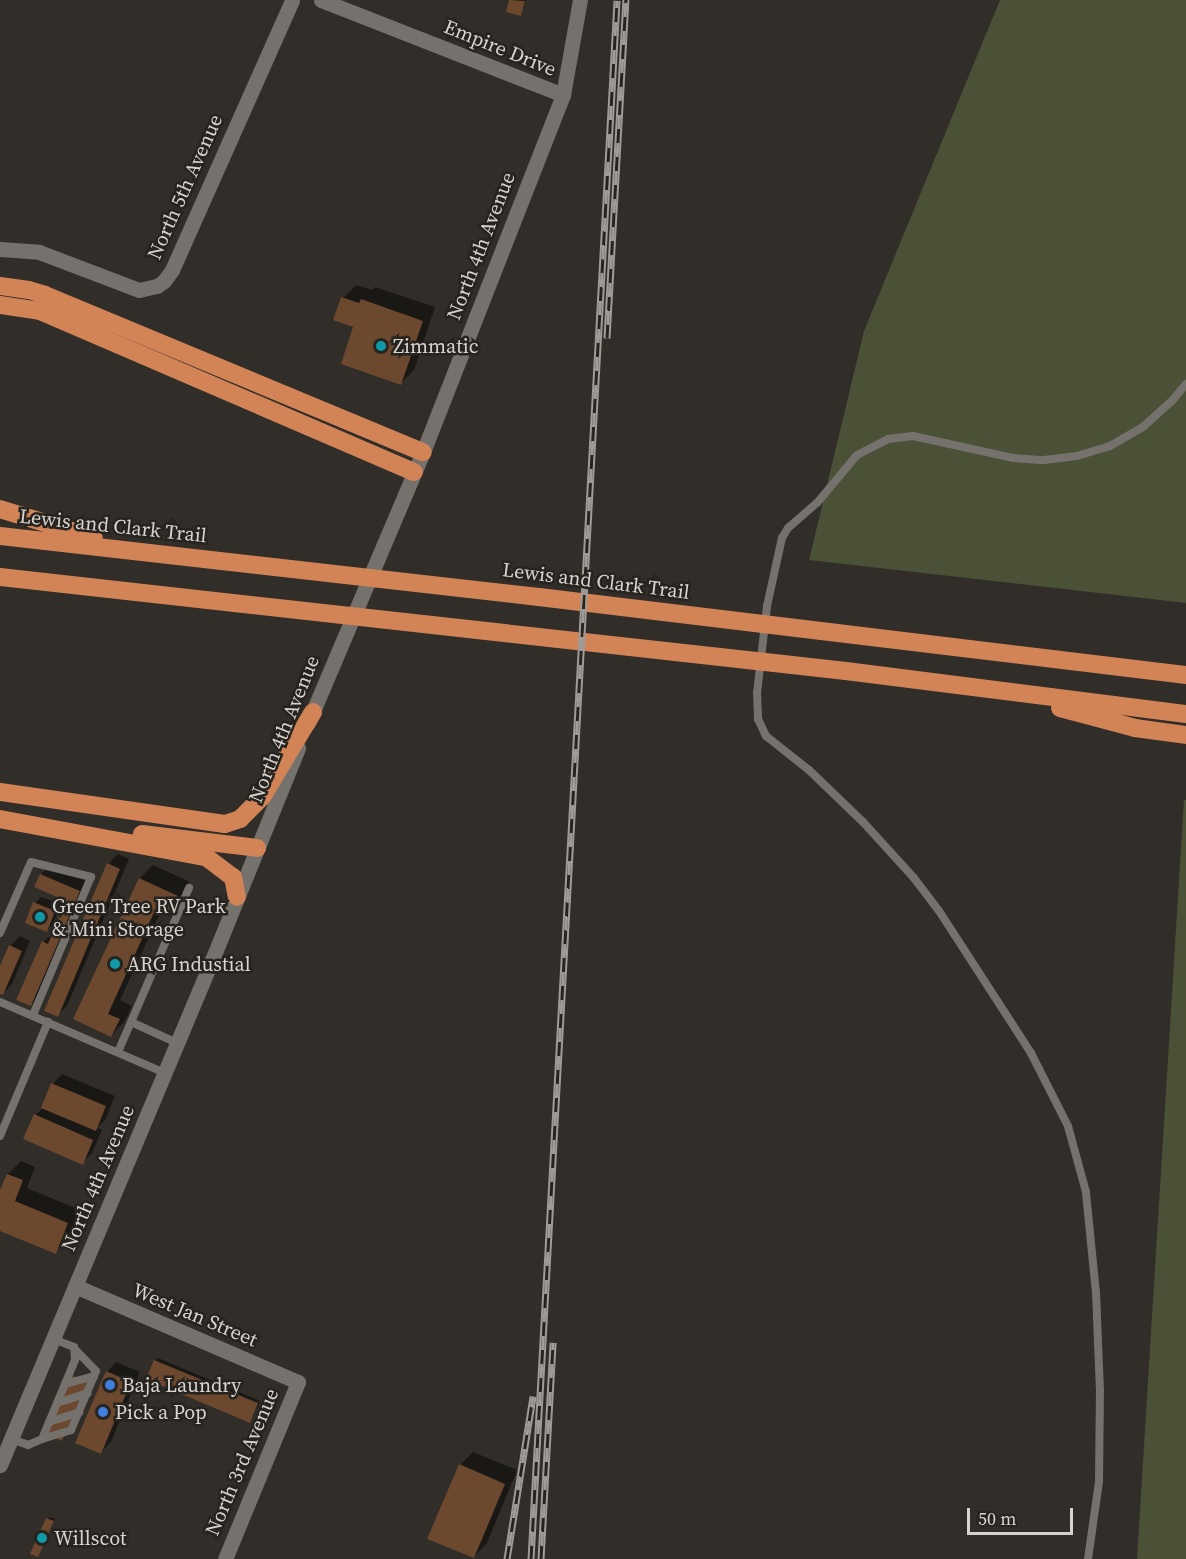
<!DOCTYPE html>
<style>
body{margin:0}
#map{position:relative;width:1186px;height:1559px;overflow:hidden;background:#312d29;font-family:"Source Serif 4",serif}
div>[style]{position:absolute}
.green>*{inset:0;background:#4b5137}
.shadow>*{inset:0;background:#0007}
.building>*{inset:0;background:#6b482e}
.service>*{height:8px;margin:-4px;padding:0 4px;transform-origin:4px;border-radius:4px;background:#75716c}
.minor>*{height:15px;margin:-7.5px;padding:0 7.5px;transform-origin:7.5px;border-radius:7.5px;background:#75716c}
.secondary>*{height:15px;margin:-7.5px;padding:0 7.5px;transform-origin:7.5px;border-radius:7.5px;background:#75716c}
.motorway>*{height:18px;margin:-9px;padding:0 9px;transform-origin:9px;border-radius:9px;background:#d38457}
.rail>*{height:7px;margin-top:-3.5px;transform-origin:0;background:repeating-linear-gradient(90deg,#27241f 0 14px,#9e9b98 0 28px);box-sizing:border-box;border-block:2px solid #9e9b98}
.dots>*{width:16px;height:16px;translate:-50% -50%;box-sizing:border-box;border:3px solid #27241f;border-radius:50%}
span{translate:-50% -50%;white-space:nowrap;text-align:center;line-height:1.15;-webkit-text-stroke:5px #27241f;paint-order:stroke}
.street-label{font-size:20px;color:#d6d3d0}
.poi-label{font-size:20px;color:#d6d3d0}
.left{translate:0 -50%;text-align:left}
.scale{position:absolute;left:967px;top:1508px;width:106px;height:27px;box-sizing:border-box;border:3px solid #d6d3d0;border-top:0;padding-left:8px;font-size:18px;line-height:21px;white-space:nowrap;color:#d6d3d0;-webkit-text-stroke:4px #27241f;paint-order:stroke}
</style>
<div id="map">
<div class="green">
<i style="clip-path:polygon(1000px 0,1186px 0,1186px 603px,809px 560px,864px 331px)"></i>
<i style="clip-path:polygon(1184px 800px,1186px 800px,1186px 1559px,1137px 1559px)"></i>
</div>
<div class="shadow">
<i style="clip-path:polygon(510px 0,526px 0,521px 15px,507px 11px)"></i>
<i style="clip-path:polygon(356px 285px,372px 290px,375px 287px,435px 307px,414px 370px,401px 383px,355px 326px,343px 298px)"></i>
<i style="clip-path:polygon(118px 854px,129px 859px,67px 1006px,57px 1015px,108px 864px)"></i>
<i style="clip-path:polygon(51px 865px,89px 881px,40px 995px,31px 1005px,43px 942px,54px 933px,68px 900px,36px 886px,41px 874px)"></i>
<i style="clip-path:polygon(153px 865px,190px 882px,182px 899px,169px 912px,162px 909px,120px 1000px,132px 1006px,124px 1022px,111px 1035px,75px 1019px,140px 878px)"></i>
<i style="clip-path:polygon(41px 897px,61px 904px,53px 924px,46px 931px,35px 903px)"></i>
<i style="clip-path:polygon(20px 936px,30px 941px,12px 984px,3px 994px,0 993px,0 969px,10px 946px)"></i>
<i style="clip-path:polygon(62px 1074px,115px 1096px,105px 1120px,97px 1128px,102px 1130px,92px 1153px,82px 1163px,35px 1115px,42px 1109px,53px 1084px)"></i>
<i style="clip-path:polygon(21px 1161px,35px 1167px,27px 1188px,80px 1210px,68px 1239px,55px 1252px,0 1229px,0 1194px,8px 1174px)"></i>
<i style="clip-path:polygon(158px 1358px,260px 1401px,252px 1418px,250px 1421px,155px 1361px)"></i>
<i style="clip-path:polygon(116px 1362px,140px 1372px,111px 1442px,101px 1452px,107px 1372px)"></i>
<i style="clip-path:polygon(473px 1452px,517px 1470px,487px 1543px,474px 1557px,460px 1465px)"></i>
<i style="clip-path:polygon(50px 1517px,55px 1519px,38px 1555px,47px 1519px)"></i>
</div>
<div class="building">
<i style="clip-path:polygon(509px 0,525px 1px,521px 16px,506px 12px)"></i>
<i style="clip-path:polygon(341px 297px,359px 303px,361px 299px,423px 321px,401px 385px,341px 364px,353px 327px,333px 320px)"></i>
<i style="clip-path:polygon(107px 863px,120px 869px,58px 1017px,44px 1011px)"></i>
<i style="clip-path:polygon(40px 874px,80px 891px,31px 1006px,16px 1000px,42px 941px,48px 944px,66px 901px,34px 887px)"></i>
<i style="clip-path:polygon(139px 878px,178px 896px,169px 914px,156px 908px,108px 1014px,120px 1019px,111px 1037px,73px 1019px)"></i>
<i style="clip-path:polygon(33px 902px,55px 911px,47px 932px,25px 923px)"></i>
<i style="clip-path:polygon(9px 945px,22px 951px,3px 995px,0 994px,0 966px)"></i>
<i style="clip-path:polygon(51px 1083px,106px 1106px,96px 1131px,41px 1108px)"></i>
<i style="clip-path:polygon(34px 1114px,93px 1140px,83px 1165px,23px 1139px)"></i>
<i style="clip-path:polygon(7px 1174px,23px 1180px,15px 1201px,68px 1223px,56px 1254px,0 1231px,0 1190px)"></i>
<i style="clip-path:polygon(154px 1360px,258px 1403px,250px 1423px,146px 1379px)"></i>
<i style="clip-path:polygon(106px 1371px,131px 1382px,101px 1454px,75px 1443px)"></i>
<i style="clip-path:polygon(71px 1375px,87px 1382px,62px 1441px,47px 1434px)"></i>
<i style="clip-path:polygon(459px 1464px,505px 1484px,474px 1558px,427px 1539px)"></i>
<i style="clip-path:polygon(46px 1518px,54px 1521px,38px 1557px,30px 1554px)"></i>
</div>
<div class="service">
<i style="left:0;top:933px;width:77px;rotate:-66.4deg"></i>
<i style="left:31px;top:862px;width:62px;rotate:14deg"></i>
<i style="left:91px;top:877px;width:150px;rotate:112.8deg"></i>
<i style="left:0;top:1002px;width:180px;rotate:23.3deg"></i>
<i style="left:131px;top:1022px;width:51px;rotate:24.5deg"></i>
<i style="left:118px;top:1052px;width:179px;rotate:-66.6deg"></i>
<i style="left:0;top:1136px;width:124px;rotate:-67.2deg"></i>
<i style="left:65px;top:1384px;width:30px;rotate:-15deg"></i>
<i style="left:57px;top:1403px;width:32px;rotate:-18deg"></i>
<i style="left:49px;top:1422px;width:32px;rotate:-18deg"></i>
<i style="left:11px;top:1439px;width:18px;rotate:19deg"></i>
<i style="left:28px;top:1445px;width:15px;rotate:-23deg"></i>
<i style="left:42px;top:1439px;width:86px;rotate:-67.3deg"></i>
<i style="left:75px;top:1360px;width:13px;rotate:-94deg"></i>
<i style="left:74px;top:1347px;width:22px;rotate:-159deg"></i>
<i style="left:42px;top:1439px;width:30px;rotate:-17deg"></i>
<i style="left:71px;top:1430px;width:64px;rotate:-67deg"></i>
<i style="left:96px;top:1371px;width:32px;rotate:-134deg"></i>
<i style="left:1088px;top:1559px;width:78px;rotate:-81.9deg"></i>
<i style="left:1099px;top:1482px;width:90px;rotate:-89.4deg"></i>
<i style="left:1100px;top:1392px;width:99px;rotate:-92.3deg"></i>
<i style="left:1096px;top:1293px;width:101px;rotate:-95.7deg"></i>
<i style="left:1086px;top:1192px;width:68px;rotate:-105.3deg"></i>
<i style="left:1068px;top:1126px;width:82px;rotate:-116.9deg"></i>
<i style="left:1031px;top:1053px;width:169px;rotate:-122.9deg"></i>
<i style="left:939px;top:911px;width:41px;rotate:-127.1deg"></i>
<i style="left:914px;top:878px;width:76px;rotate:-132.3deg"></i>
<i style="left:863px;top:822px;width:75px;rotate:-136.1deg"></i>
<i style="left:809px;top:770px;width:55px;rotate:-141.7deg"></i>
<i style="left:766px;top:736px;width:19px;rotate:-115deg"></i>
<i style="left:758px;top:719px;width:26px;rotate:-92deg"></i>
<i style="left:757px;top:693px;width:88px;rotate:-83.4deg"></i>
<i style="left:767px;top:606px;width:70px;rotate:-77.6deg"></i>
<i style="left:782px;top:538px;width:12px;rotate:-59deg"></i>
<i style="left:788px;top:528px;width:38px;rotate:-41deg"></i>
<i style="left:817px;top:503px;width:62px;rotate:-50.2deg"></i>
<i style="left:857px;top:455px;width:35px;rotate:-27deg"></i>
<i style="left:888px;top:439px;width:25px;rotate:-7deg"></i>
<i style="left:913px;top:436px;width:102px;rotate:12.4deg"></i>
<i style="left:1013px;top:458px;width:31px;rotate:4deg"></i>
<i style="left:1044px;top:460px;width:33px;rotate:-7deg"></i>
<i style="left:1077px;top:456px;width:34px;rotate:-17deg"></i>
<i style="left:1110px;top:446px;width:39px;rotate:-30deg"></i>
<i style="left:1144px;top:426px;width:38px;rotate:-42deg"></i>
<i style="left:1172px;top:401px;width:22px;rotate:-51deg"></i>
</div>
<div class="minor">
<i style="left:321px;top:0;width:260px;rotate:21.4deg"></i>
<i style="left:0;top:249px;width:39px;rotate:4deg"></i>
<i style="left:39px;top:252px;width:107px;rotate:20.8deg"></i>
<i style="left:139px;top:290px;width:18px;rotate:-13deg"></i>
<i style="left:157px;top:286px;width:9px;rotate:-36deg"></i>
<i style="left:164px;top:281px;width:14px;rotate:-54deg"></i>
<i style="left:172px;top:270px;width:295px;rotate:-66deg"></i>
<i style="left:75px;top:1286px;width:243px;rotate:23.3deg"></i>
<i style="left:298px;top:1382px;width:191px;rotate:112.4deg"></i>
</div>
<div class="secondary">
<i style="left:308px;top:723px;width:294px;rotate:-67deg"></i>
<i style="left:423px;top:452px;width:383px;rotate:-68.6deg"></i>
<i style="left:563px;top:95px;width:97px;rotate:-79.9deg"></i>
<i style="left:0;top:1465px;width:548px;rotate:-67.23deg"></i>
<i style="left:212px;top:960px;width:229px;rotate:-67.9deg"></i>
</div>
<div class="motorway">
<i style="left:0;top:286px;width:29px;rotate:8deg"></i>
<i style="left:29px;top:290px;width:17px;rotate:17deg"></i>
<i style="left:45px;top:295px;width:409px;rotate:22.6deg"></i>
<i style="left:0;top:305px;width:40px;rotate:8.5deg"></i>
<i style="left:40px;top:311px;width:407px;rotate:23.3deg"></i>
<i style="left:0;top:509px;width:98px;rotate:17.1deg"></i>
<i style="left:0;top:536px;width:542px;rotate:6.46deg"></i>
<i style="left:539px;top:597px;width:652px;rotate:6.87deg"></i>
<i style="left:0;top:577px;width:851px;rotate:6.34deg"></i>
<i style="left:846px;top:671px;width:343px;rotate:7.2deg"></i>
<i style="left:1060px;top:708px;width:78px;rotate:14.9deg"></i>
<i style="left:1135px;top:728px;width:51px;rotate:7.8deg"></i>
<i style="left:0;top:792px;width:227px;rotate:8.1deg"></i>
<i style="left:225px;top:824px;width:16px;rotate:-18deg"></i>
<i style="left:240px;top:819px;width:31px;rotate:-45deg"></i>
<i style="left:262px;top:797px;width:99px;rotate:-59deg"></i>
<i style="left:0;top:819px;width:209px;rotate:10.5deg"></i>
<i style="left:206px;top:857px;width:34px;rotate:37deg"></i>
<i style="left:233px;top:877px;width:20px;rotate:79deg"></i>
<i style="left:142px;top:834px;width:116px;rotate:6.9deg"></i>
</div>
<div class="rail">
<i style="left:607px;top:338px;width:339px;rotate:-86.8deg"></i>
<i style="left:507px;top:1559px;width:165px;rotate:-80.9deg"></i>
<i style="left:531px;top:1559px;width:1561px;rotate:-86.84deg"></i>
<i style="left:541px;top:1559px;width:217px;rotate:-86.8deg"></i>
</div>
<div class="dots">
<i style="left:381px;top:346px;background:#0f9aa8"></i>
<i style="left:40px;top:917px;background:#0f9aa8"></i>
<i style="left:115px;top:964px;background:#0f9aa8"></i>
<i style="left:110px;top:1385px;background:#3f7fe0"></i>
<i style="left:103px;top:1412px;background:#3f7fe0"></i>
<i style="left:42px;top:1538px;background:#0f9aa8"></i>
</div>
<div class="street-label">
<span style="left:500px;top:48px;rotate:22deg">Empire Drive</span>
<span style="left:185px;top:187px;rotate:-66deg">North 5th Avenue</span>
<span style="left:481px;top:246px;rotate:-69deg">North 4th Avenue</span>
<span style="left:113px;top:526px;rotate:6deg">Lewis and Clark Trail</span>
<span style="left:596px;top:581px;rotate:7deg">Lewis and Clark Trail</span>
<span style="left:284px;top:729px;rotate:-68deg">North 4th Avenue</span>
<span style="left:98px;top:1178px;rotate:-67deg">North 4th Avenue</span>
<span style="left:195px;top:1315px;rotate:23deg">West Jan Street</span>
<span style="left:242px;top:1462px;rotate:-67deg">North 3rd Avenue</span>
</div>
<div class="poi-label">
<span class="left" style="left:393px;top:346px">Zimmatic</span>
<span class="left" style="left:52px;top:918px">Green Tree RV Park<br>&amp; Mini Storage</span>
<span class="left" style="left:127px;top:964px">ARG Industial</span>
<span class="left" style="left:122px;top:1385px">Baja Laundry</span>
<span class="left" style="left:115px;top:1412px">Pick a Pop</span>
<span class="left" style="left:54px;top:1538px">Willscot</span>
</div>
<div class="scale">50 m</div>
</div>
